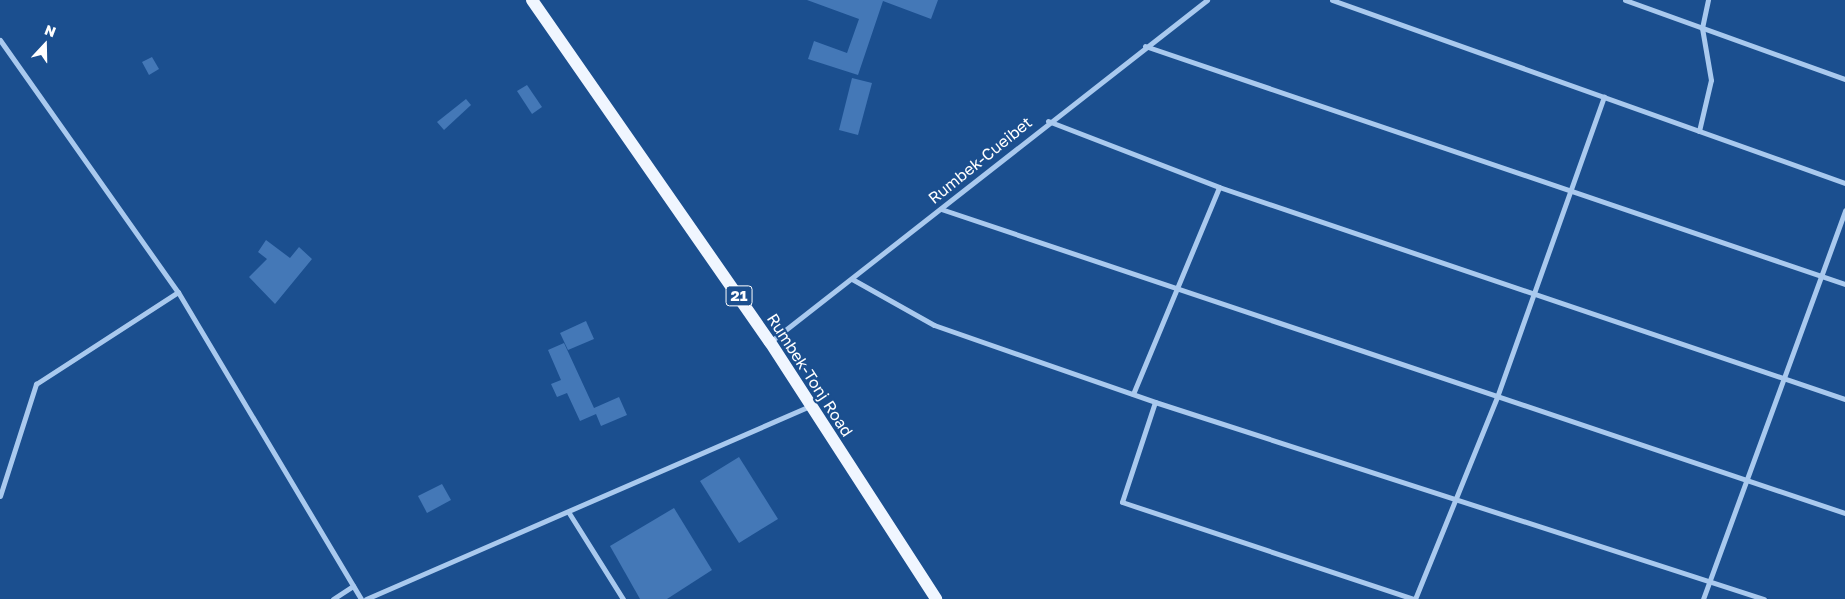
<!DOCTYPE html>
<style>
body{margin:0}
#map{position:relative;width:1845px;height:599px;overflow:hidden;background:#1b4f8f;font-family:"Golos Text",sans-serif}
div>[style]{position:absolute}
.building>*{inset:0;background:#4478b7}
.minor>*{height:5px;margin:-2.5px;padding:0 2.5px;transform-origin:2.5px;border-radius:2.5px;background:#a9c9ee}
.primary>*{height:12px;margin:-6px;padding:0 6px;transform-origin:6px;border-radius:6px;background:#f0f6ff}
span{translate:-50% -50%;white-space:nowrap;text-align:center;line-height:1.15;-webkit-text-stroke:4px #1b4f8f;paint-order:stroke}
.shield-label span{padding:1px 4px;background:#1b4f8f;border:1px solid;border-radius:4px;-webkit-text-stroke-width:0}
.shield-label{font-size:15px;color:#fff;font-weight:700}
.street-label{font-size:16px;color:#fff}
.north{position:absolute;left:20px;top:20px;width:50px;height:50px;-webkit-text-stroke:4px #1b4f8f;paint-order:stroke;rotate:21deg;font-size:14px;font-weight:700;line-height:20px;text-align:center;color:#fff}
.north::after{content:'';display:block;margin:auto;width:18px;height:22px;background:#fff;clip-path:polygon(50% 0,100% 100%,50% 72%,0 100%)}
</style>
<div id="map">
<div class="building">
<i style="clip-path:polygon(807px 0,938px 0,931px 19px,883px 1px,858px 75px,808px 59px,814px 41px,847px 53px,859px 19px)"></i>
<i style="clip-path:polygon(152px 57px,159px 69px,149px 75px,142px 62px)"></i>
<i style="clip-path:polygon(852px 78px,872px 83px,858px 135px,839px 130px)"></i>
<i style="clip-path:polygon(527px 85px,542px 107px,532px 114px,517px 91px)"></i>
<i style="clip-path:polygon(466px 99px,471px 105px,444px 130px,437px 122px)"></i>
<i style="clip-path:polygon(266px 240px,290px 258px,299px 247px,312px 259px,275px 304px,249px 277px,267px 259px,258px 252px)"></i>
<i style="clip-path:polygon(586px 321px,594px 339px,568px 350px,560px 333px)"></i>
<i style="clip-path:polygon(564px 343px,594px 408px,619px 397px,627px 415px,601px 426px,596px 414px,580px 421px,567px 393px,557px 397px,551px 384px,561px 380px,548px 350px)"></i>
<i style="clip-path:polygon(739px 457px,778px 519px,739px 543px,700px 481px)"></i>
<i style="clip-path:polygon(442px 484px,451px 500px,427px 513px,418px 496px)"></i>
<i style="clip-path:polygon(674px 508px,712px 570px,667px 599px,640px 599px,610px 546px)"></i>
</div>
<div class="minor">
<i style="left:1332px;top:0;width:545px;rotate:19.63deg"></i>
<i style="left:1625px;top:0;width:234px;rotate:19.8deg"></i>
<i style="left:0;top:40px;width:309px;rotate:54.8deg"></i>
<i style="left:178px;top:292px;width:357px;rotate:59.2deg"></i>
<i style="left:1145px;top:46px;width:739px;rotate:18.78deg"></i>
<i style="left:1048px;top:121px;width:183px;rotate:21.1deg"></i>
<i style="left:1219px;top:187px;width:661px;rotate:18.71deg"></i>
<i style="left:1699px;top:131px;width:52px;rotate:-76.8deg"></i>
<i style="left:1711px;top:80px;width:53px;rotate:-99.8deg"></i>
<i style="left:1702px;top:28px;width:29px;rotate:-78deg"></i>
<i style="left:941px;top:209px;width:954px;rotate:18.59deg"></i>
<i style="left:852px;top:279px;width:94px;rotate:29.3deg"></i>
<i style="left:934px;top:325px;width:234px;rotate:19.2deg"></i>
<i style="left:1155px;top:402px;width:640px;rotate:17.93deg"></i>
<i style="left:770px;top:342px;width:555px;rotate:-38.05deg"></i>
<i style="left:1133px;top:394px;width:224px;rotate:-67.4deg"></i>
<i style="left:1155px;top:402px;width:105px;rotate:108.3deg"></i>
<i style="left:1122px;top:502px;width:307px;rotate:18.4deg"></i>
<i style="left:0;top:496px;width:118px;rotate:-72.2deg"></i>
<i style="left:36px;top:384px;width:169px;rotate:-32.9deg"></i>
<i style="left:569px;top:513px;width:102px;rotate:57.9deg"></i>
<i style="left:333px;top:599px;width:24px;rotate:-33deg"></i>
<i style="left:366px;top:599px;width:484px;rotate:-23.5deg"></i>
<i style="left:1415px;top:599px;width:218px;rotate:-67.9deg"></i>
<i style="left:1497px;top:397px;width:319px;rotate:-70.4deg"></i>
<i style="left:1703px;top:599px;width:414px;rotate:-69.9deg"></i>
</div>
<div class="primary">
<i style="left:532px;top:0;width:417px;rotate:55.2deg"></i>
<i style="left:770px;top:342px;width:306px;rotate:57.1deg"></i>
</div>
<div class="shield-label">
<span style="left:739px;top:296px">21</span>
</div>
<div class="street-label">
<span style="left:980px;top:160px;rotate:-39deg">Rumbek-Cueibet</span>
<span style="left:810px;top:375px;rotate:57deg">Rumbek-Tonj Road</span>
</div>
<div class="north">N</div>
</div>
